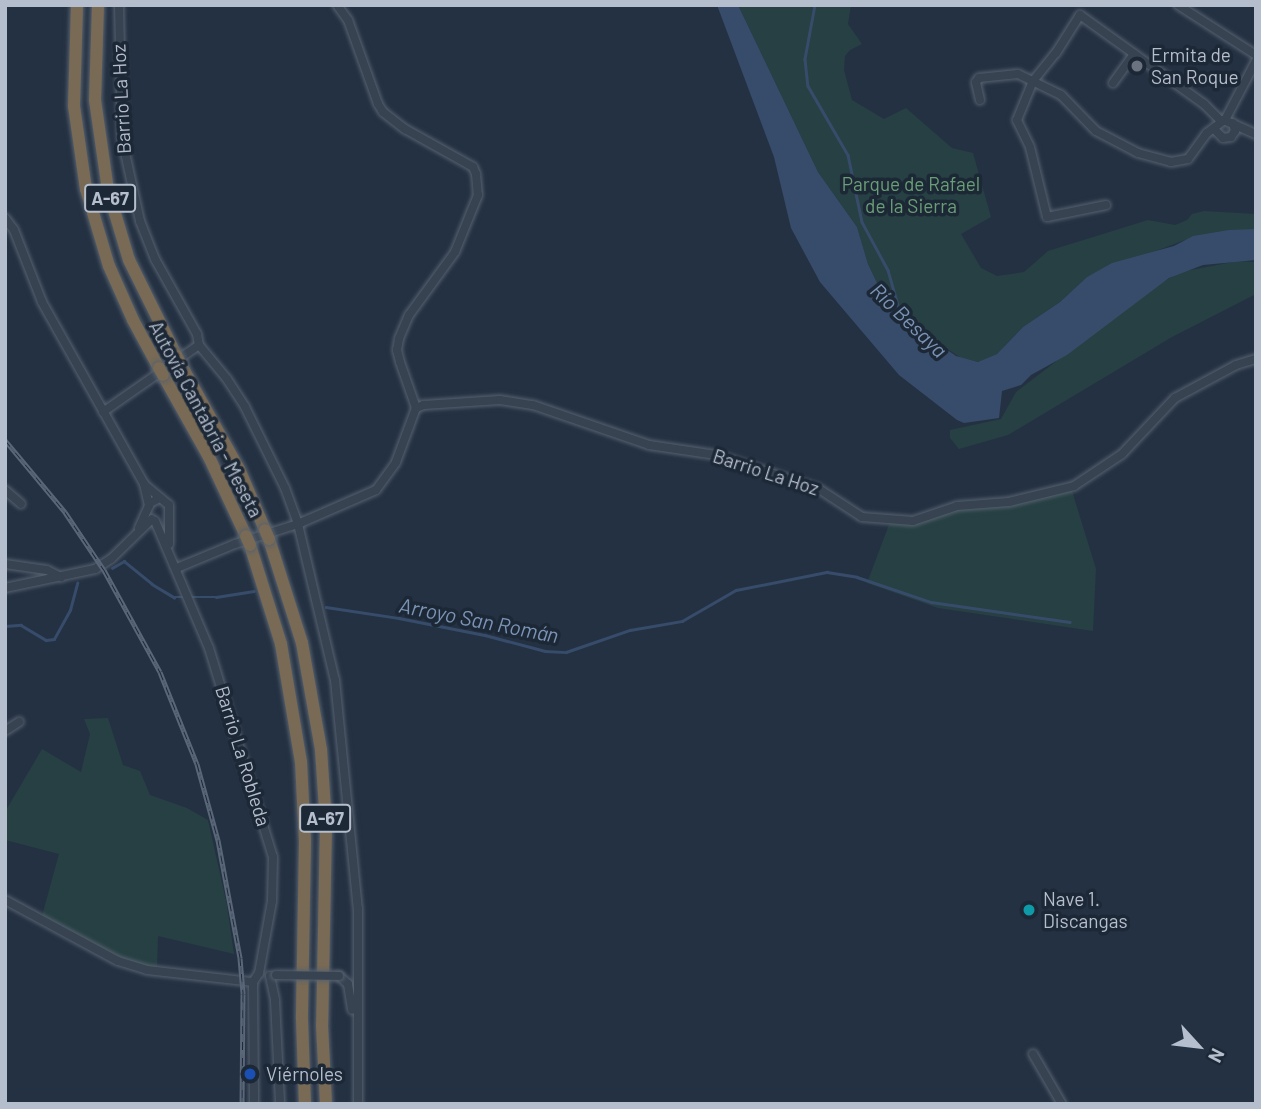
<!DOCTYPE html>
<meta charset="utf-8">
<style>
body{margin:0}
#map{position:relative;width:1261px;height:1109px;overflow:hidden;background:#243142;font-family:Barlow,sans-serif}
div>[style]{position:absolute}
.green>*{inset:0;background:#264043}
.water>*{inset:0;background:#374c6a}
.stream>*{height:2.5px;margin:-1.25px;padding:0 1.25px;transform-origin:1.25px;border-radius:1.25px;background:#374c6a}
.roads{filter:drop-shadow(0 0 2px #56616f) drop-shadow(0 0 2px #56616f)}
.minor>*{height:8px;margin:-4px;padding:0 4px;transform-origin:4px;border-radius:4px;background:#384352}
.highway>*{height:12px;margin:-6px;padding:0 6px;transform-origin:6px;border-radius:6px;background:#786a55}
.rail>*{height:5px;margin-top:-2.5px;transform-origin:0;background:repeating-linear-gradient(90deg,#1d2837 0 8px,#5a6779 0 16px);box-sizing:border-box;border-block:2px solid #5a6779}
.bridges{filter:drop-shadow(0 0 2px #56616f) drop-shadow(0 0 2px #56616f)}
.minor-bridge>*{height:8px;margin:-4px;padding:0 4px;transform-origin:4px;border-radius:4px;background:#384352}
.highway-bridge>*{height:12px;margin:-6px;padding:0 6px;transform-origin:6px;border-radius:6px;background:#786a55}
.dots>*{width:19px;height:19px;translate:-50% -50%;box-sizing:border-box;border:4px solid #1d2837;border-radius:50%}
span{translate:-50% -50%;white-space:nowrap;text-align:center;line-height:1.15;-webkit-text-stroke:7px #1d2837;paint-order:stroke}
.shield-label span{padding:2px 5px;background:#1d2837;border:2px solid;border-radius:5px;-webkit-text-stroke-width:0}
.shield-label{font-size:18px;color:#b5becc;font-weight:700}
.poi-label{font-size:19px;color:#b5becc}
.left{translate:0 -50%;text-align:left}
.street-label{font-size:19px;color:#b5becc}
.park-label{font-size:19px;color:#6a9e76}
.water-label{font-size:21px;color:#7b94b5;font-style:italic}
.frame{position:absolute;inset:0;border:7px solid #b5becc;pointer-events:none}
.north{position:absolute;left:1163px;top:1011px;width:70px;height:70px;-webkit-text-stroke:5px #1d2837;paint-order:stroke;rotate:117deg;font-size:19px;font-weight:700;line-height:28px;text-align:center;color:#b5becc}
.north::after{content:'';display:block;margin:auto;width:24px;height:32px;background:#b5becc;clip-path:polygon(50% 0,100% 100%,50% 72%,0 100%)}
</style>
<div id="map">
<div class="green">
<i style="clip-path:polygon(738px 5px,851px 5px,848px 24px,862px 44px,850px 50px,845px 56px,844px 70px,852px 100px,884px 119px,906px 108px,952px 148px,973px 153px,991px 217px,961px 234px,981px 268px,997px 276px,1024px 272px,1048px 251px,1148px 220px,1175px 225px,1187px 220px,1192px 214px,1204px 211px,1256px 214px,1256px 229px,1185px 240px,1087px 277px,1060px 302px,1023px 327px,997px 354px,979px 362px,961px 358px,890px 310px,868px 264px,857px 227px,818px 172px)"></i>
<i style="clip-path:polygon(1238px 261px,1256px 262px,1256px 294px,1172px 337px,1008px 435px,959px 449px,950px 438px,950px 430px,1001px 419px,1016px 392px,1148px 291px,1180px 272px)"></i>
<i style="clip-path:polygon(1072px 491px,1096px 569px,1093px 631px,938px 608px,867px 583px,890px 522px,917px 524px,965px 506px,1014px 504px)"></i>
<i style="clip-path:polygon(108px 718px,123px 765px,140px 771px,150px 795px,187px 808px,208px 820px,227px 905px,234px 954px,158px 936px,157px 968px,118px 961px,40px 923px,59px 854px,5px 840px,5px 812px,42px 749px,81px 772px,90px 734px,84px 719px)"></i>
</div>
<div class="water">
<i style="clip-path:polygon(717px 5px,738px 5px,818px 172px,857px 227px,868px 264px,890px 310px,956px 356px,978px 362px,997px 354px,1023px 327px,1060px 302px,1087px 277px,1112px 263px,1174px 246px,1193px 236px,1229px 230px,1256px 229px,1256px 260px,1203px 265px,1169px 278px,1067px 355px,1031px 375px,1021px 385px,1002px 391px,999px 418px,964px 423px,957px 420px,899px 375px,820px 282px,791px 228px,774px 157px)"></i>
</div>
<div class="stream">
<i style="left:815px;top:5px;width:55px;rotate:100.5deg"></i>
<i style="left:805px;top:59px;width:27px;rotate:84deg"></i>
<i style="left:808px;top:86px;width:80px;rotate:59.9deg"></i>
<i style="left:848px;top:155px;width:68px;rotate:78.2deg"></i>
<i style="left:862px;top:222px;width:55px;rotate:61.6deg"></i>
<i style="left:888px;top:270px;width:51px;rotate:74.1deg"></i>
<i style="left:112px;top:568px;width:14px;rotate:-30deg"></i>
<i style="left:124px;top:561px;width:36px;rotate:39deg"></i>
<i style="left:152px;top:584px;width:26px;rotate:31deg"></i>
<i style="left:174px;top:597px;width:42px"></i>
<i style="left:216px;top:597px;width:38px;rotate:-9deg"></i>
<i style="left:326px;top:607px;width:74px;rotate:8.6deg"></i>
<i style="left:399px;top:618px;width:88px;rotate:11.2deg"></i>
<i style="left:485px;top:635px;width:62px;rotate:14.9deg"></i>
<i style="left:545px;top:651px;width:21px;rotate:3deg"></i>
<i style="left:566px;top:652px;width:68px;rotate:-19deg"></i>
<i style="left:630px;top:630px;width:53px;rotate:-9.8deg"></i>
<i style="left:682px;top:621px;width:62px;rotate:-29.9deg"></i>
<i style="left:736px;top:590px;width:93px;rotate:-11.2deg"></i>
<i style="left:827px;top:572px;width:30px;rotate:9deg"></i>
<i style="left:857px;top:577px;width:78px;rotate:18.7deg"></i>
<i style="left:931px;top:602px;width:140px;rotate:8.2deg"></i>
<i style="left:5px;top:626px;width:16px;rotate:-4deg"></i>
<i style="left:21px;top:625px;width:29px;rotate:31deg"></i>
<i style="left:46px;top:640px;width:8px;rotate:-7deg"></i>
<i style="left:54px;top:639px;width:33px;rotate:-61deg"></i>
<i style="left:70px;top:610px;width:28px;rotate:-75deg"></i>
</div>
<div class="roads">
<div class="minor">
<i style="left:119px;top:5px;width:134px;rotate:88.7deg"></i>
<i style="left:122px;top:139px;width:84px;rotate:77.6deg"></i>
<i style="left:140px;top:221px;width:41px;rotate:68.5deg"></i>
<i style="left:155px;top:259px;width:86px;rotate:60.8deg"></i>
<i style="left:197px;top:334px;width:11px;rotate:80deg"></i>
<i style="left:199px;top:345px;width:44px;rotate:50.5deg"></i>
<i style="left:227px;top:379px;width:33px;rotate:57deg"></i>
<i style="left:245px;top:407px;width:90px;rotate:63.7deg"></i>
<i style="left:285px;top:488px;width:38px;rotate:70deg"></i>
<i style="left:298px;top:524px;width:160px;rotate:76.7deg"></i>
<i style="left:335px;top:680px;width:230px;rotate:84.3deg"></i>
<i style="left:358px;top:909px;width:195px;rotate:90deg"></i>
<i style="left:337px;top:5px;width:19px;rotate:54deg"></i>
<i style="left:348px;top:20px;width:89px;rotate:70.3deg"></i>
<i style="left:378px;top:104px;width:9px;rotate:58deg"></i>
<i style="left:383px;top:112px;width:28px;rotate:38deg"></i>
<i style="left:405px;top:129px;width:78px;rotate:29.2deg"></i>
<i style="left:473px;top:167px;width:8px;rotate:67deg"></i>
<i style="left:476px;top:174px;width:21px;rotate:85deg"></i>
<i style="left:478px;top:195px;width:61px;rotate:112deg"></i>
<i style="left:455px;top:252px;width:78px;rotate:126.1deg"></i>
<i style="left:409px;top:315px;width:26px;rotate:113deg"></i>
<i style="left:399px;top:339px;width:11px;rotate:100deg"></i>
<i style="left:397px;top:350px;width:12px;rotate:76deg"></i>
<i style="left:400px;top:362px;width:49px;rotate:70.8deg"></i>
<i style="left:1178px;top:5px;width:93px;rotate:32.7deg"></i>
<i style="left:1113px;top:83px;width:36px;rotate:-54deg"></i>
<i style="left:980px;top:100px;width:18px;rotate:-103deg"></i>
<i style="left:976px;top:82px;width:5px;rotate:-53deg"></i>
<i style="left:979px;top:78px;width:39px;rotate:-6deg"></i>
<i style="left:1018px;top:74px;width:48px;rotate:26deg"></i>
<i style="left:1061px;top:95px;width:50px;rotate:45.8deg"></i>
<i style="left:1096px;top:131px;width:47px;rotate:27.6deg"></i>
<i style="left:1138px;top:153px;width:34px;rotate:15deg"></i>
<i style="left:1171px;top:162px;width:17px;rotate:-10deg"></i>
<i style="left:1188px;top:159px;width:32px;rotate:-54deg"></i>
<i style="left:1207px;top:133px;width:21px;rotate:-37deg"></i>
<i style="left:1224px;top:120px;width:35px;rotate:24deg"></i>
<i style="left:1225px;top:120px;width:67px;rotate:-62.3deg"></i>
<i style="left:1217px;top:132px;width:8px;rotate:45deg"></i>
<i style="left:1223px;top:138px;width:8px;rotate:-7deg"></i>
<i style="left:1231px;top:137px;width:7px;rotate:-56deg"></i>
<i style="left:1235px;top:131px;width:8px;rotate:-104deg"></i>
<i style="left:1106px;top:205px;width:60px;rotate:168.5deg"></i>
<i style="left:1047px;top:217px;width:72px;rotate:-103.7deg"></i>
<i style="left:1030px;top:147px;width:30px;rotate:-116deg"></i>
<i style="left:1017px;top:120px;width:42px;rotate:-67.7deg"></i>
<i style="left:1033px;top:81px;width:36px;rotate:-51deg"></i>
<i style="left:1056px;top:53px;width:45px;rotate:-57.7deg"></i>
<i style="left:1080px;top:15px;width:153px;rotate:35.7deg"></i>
<i style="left:1204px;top:104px;width:24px;rotate:45deg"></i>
<i style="left:5px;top:218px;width:15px;rotate:53deg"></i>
<i style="left:14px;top:230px;width:77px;rotate:68.7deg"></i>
<i style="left:42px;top:302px;width:209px;rotate:60.7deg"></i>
<i style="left:144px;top:484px;width:22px;rotate:77deg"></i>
<i style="left:103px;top:412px;width:117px;rotate:-34.9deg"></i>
<i style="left:145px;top:485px;width:31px;rotate:40deg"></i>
<i style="left:169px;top:505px;width:39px;rotate:90deg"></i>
<i style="left:5px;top:490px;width:21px;rotate:41deg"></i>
<i style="left:155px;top:521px;width:138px;rotate:67deg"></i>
<i style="left:209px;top:648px;width:219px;rotate:73deg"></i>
<i style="left:273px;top:857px;width:44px;rotate:91.3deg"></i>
<i style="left:272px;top:901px;width:73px;rotate:100.2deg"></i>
<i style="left:259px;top:973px;width:11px;rotate:124deg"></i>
<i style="left:253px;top:982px;width:122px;rotate:89.5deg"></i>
<i style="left:139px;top:528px;width:27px;rotate:-66deg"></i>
<i style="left:150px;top:503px;width:11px;rotate:-27deg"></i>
<i style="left:5px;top:564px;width:42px;rotate:8.1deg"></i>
<i style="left:47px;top:570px;width:16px;rotate:27deg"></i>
<i style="left:177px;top:568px;width:63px;rotate:-22.5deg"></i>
<i style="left:235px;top:544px;width:66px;rotate:-17.6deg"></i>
<i style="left:298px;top:524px;width:85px;rotate:-23.6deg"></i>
<i style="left:376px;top:490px;width:34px;rotate:-54deg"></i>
<i style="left:396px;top:462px;width:58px;rotate:-69.7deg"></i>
<i style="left:416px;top:408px;width:9px;rotate:-21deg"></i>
<i style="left:424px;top:405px;width:76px;rotate:-3.8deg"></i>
<i style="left:500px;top:400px;width:33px;rotate:9deg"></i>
<i style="left:533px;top:405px;width:123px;rotate:19deg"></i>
<i style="left:649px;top:445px;width:68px;rotate:8.5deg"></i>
<i style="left:716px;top:455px;width:108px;rotate:18.3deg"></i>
<i style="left:819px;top:489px;width:51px;rotate:33.1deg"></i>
<i style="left:862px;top:517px;width:51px;rotate:4.5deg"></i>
<i style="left:913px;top:521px;width:46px;rotate:-18.8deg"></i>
<i style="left:957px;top:506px;width:52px;rotate:-4.4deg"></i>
<i style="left:1009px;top:502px;width:67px;rotate:-13.8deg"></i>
<i style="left:1074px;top:486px;width:58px;rotate:-33.7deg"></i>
<i style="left:1122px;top:454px;width:77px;rotate:-46.6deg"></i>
<i style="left:1175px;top:398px;width:69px;rotate:-28.4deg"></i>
<i style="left:1236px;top:365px;width:21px;rotate:-17deg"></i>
<i style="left:5px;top:588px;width:92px;rotate:-11.9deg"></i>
<i style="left:95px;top:569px;width:19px;rotate:-32deg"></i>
<i style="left:111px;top:559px;width:57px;rotate:-44.3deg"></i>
<i style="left:5px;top:731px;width:17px;rotate:-33deg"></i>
<i style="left:5px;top:900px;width:128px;rotate:28.4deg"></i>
<i style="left:118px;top:961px;width:30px;rotate:17deg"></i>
<i style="left:147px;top:970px;width:107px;rotate:6.5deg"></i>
<i style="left:270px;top:976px;width:25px;rotate:78deg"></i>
<i style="left:275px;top:1000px;width:104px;rotate:87.2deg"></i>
<i style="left:339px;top:976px;width:12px;rotate:42deg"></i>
<i style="left:348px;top:984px;width:26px;rotate:81deg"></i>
<i style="left:1033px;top:1054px;width:58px;rotate:59.9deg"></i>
</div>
<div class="highway">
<i style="left:77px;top:5px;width:101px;rotate:91.7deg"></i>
<i style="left:74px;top:106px;width:84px;rotate:81.8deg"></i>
<i style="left:86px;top:189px;width:80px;rotate:73.4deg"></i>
<i style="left:109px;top:266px;width:59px;rotate:66deg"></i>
<i style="left:133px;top:320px;width:55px;rotate:61.6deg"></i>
<i style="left:98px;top:5px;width:95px;rotate:91.8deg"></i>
<i style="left:95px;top:100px;width:91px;rotate:81.8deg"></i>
<i style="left:108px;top:190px;width:73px;rotate:73.3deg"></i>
<i style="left:129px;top:260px;width:106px;rotate:63.7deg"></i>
<i style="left:181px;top:365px;width:119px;rotate:60.9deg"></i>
<i style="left:239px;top:469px;width:66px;rotate:66.9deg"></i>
<i style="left:163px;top:375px;width:94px;rotate:60.7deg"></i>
<i style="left:209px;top:457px;width:87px;rotate:64.9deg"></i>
<i style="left:269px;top:539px;width:109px;rotate:72.4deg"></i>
<i style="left:302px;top:643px;width:109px;rotate:79.9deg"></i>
<i style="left:321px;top:750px;width:74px;rotate:86.1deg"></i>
<i style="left:326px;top:824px;width:201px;rotate:91.1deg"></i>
<i style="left:322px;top:1025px;width:79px;rotate:87.1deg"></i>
<i style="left:250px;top:545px;width:104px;rotate:72.6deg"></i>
<i style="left:281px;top:644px;width:120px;rotate:80.4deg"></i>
<i style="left:301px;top:762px;width:79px;rotate:87.1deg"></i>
<i style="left:305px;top:841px;width:178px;rotate:91deg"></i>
<i style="left:302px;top:1019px;width:85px;rotate:88deg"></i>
</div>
</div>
<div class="rail">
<i style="left:5px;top:440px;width:94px;rotate:50.2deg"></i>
<i style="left:65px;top:512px;width:70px;rotate:56.1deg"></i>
<i style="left:104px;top:570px;width:116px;rotate:61.2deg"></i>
<i style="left:160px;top:672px;width:99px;rotate:68.1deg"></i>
<i style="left:197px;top:764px;width:79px;rotate:74.6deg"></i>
<i style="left:218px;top:840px;width:120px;rotate:79.4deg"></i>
<i style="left:240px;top:958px;width:36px;rotate:85deg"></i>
<i style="left:243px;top:994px;width:110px;rotate:90.5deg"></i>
</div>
<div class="bridges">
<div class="minor-bridge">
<i style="left:276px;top:975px;width:63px;rotate:0.9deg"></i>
</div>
<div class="highway-bridge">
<i style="left:176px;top:355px;width:11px;rotate:63deg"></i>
<i style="left:159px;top:368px;width:8px;rotate:60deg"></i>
<i style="left:265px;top:530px;width:10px;rotate:66deg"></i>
<i style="left:246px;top:536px;width:10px;rotate:66deg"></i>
</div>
</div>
<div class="dots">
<i style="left:1137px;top:66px;background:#6b7280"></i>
<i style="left:1029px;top:910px;background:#0f9aa8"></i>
<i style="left:250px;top:1074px;background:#1a4fb4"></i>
</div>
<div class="shield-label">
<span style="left:110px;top:198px">A-67</span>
<span style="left:325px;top:818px">A-67</span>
</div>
<div class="poi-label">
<span class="left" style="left:1151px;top:66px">Ermita de<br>San Roque</span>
<span class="left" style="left:1043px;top:910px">Nave 1.<br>Discangas</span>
<span class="left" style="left:266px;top:1074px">Viérnoles</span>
</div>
<div class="street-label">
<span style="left:121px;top:99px;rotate:-93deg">Barrio La Hoz</span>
<span style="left:206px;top:419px;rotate:62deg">Autovía Cantabria - Meseta</span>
<span style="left:766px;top:472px;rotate:18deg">Barrio La Hoz</span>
<span style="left:243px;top:756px;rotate:73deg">Barrio La Robleda</span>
</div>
<div class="park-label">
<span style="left:911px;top:195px">Parque de Rafael<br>de la Sierra</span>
</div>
<div class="water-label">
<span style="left:909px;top:320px;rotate:44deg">Río Besaya</span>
<span style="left:479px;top:620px;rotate:11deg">Arroyo San Román</span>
</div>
<div class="frame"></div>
<div class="north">N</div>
</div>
